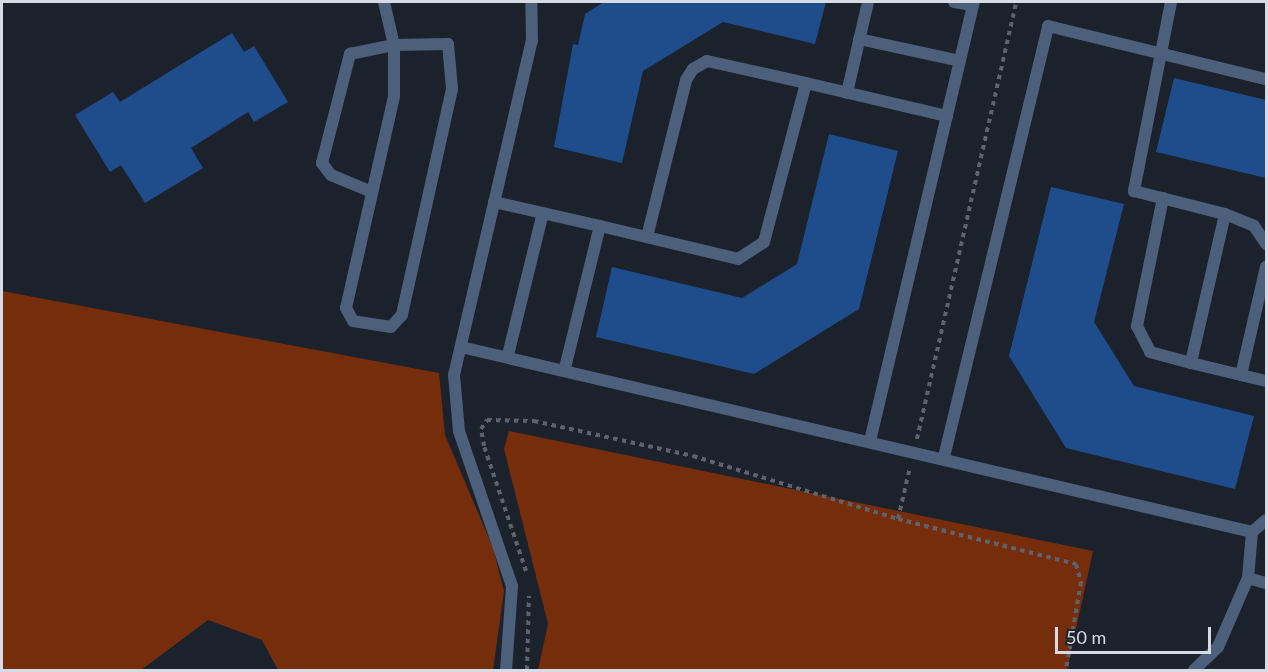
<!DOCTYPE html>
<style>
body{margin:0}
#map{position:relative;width:1268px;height:672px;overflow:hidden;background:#1b222c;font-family:Lato,sans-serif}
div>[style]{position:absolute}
.green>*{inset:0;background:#762d0c}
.building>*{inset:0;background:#1f4c8b}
.path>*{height:4px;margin-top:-2px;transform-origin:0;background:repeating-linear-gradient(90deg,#5d636c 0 4.5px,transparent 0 9px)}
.lane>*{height:12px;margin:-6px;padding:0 6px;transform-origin:6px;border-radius:6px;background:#4c607c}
span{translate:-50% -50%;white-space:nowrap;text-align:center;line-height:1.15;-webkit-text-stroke:6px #1b222c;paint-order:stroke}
.frame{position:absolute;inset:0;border:3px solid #d7dce4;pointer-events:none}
.scale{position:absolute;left:1055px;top:627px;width:156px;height:27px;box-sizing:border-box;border:3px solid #d7dce4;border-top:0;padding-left:8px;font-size:18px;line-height:21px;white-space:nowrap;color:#d7dce4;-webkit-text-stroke:4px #1b222c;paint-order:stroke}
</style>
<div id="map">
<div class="green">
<i style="clip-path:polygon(2px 291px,439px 373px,445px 435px,493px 548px,504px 591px,493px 670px,278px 670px,262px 640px,208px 620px,141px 670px,2px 670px)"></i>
<i style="clip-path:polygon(509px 431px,1093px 551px,1067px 670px,538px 670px,548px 624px,504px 449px)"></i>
</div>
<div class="building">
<i style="clip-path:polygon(604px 2px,826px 2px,815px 44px,723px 22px,643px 71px,622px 163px,554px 147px,573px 44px,578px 45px,585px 14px)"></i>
<i style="clip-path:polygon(232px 33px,244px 52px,254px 46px,288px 102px,254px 122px,248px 112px,191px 148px,203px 168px,145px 203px,121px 165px,110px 172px,75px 115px,113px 92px,120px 102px)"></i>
<i style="clip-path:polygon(1174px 78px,1266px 100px,1266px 178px,1156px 152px)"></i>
<i style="clip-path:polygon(829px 134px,898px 151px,859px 309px,754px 374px,596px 337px,612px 267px,742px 298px,797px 264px)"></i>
<i style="clip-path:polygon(1051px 187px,1124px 204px,1094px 322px,1134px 386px,1254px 416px,1235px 489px,1066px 448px,1009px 356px)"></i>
</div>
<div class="path">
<i style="left:917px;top:439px;width:448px;rotate:-77.2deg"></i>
<i style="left:898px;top:519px;width:184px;rotate:14.2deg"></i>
<i style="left:1076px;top:564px;width:19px;rotate:74deg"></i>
<i style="left:1081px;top:582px;width:89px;rotate:99.7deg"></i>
<i style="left:526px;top:571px;width:132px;rotate:-108.6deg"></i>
<i style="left:484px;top:446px;width:17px;rotate:-100deg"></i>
<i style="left:481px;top:429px;width:11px;rotate:-56deg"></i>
<i style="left:487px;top:420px;width:47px;rotate:1.2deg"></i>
<i style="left:534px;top:421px;width:163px;rotate:12.4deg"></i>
<i style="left:693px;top:456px;width:214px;rotate:17.1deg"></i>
<i style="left:898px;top:519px;width:53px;rotate:-77deg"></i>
<i style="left:527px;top:670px;width:74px;rotate:-88.5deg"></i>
</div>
<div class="lane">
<i style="left:954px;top:2px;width:19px;rotate:9deg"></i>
<i style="left:1171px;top:2px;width:193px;rotate:101.1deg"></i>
<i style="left:1134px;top:191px;width:94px;rotate:14.2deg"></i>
<i style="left:1225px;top:214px;width:153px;rotate:102.9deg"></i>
<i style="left:1191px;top:363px;width:77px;rotate:13.5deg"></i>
<i style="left:859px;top:39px;width:103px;rotate:12.3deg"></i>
<i style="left:847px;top:93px;width:93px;rotate:-77deg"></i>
<i style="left:372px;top:192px;width:44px;rotate:-157.5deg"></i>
<i style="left:331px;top:175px;width:15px;rotate:-127deg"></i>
<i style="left:322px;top:163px;width:113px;rotate:-75.6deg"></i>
<i style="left:350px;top:54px;width:45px;rotate:-11.6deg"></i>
<i style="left:394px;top:45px;width:54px;rotate:-1.1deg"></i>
<i style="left:448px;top:44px;width:45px;rotate:84.9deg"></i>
<i style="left:452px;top:89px;width:231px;rotate:102.5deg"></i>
<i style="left:402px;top:315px;width:16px;rotate:133deg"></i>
<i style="left:391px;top:327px;width:38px;rotate:-171deg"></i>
<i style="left:353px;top:321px;width:15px;rotate:-118deg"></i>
<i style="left:346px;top:308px;width:217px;rotate:-77.2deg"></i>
<i style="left:394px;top:96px;width:51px;rotate:-90deg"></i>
<i style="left:394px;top:45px;width:44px;rotate:-103.1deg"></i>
<i style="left:1163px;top:198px;width:131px;rotate:101.5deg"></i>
<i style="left:1137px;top:326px;width:29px;rotate:63deg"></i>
<i style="left:1150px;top:352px;width:42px;rotate:15deg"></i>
<i style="left:494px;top:202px;width:109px;rotate:12.8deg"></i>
<i style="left:1225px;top:214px;width:31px;rotate:22deg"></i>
<i style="left:1254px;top:226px;width:22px;rotate:56deg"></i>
<i style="left:647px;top:237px;width:162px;rotate:-76deg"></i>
<i style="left:686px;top:80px;width:13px;rotate:-58deg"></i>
<i style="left:693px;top:69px;width:16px;rotate:-30deg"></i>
<i style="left:707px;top:61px;width:101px;rotate:12.5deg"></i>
<i style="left:461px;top:347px;width:812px;rotate:13.16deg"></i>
<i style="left:1252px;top:532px;width:46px;rotate:95deg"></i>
<i style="left:1248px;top:578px;width:19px;rotate:16deg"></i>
<i style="left:508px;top:355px;width:146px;rotate:-76.2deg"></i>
<i style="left:565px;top:368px;width:146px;rotate:-76.2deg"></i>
<i style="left:600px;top:226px;width:142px;rotate:13.4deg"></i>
<i style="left:738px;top:259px;width:31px;rotate:-33deg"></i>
<i style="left:764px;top:242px;width:164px;rotate:-75.2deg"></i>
<i style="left:806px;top:83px;width:145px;rotate:13.2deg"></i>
<i style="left:1241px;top:375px;width:111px;rotate:-77deg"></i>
<i style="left:870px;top:441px;width:451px;rotate:-76.7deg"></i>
<i style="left:944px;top:457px;width:443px;rotate:-76.4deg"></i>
<i style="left:1048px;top:26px;width:224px;rotate:13.7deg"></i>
<i style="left:1252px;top:532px;width:18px;rotate:-41deg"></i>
<i style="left:506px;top:670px;width:84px;rotate:-85.9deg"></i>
<i style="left:512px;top:586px;width:164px;rotate:-108.9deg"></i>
<i style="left:459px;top:431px;width:56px;rotate:-95.1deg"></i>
<i style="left:454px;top:375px;width:343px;rotate:-76.9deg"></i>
<i style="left:532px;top:41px;width:39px;rotate:-91deg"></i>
<i style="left:1194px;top:670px;width:33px;rotate:-44deg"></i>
<i style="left:1218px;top:647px;width:75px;rotate:-66.5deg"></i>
</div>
<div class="frame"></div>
<div class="scale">50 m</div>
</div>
